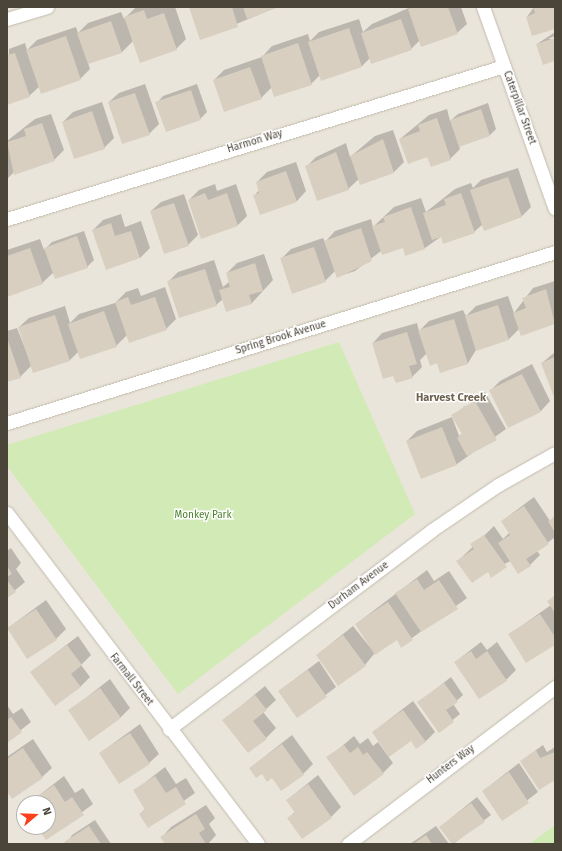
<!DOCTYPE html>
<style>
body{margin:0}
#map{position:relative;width:562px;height:851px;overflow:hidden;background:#f6f3ec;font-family:"Fira Sans",sans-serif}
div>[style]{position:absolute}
.residential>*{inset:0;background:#eae5da}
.green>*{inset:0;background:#d2eab5}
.shadow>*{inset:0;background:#0003}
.building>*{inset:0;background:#d8cfc1}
.roads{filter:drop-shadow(0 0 1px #c2bbae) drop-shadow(0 0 1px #c2bbae)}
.minor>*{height:13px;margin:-6.5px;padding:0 6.5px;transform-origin:6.5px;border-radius:6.5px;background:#fff}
span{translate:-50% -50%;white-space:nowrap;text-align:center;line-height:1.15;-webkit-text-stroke:3px #fff;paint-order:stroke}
.street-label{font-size:10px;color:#4b4439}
.park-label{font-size:10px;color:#4a7f2a}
.neighbourhood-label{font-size:11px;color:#6e6250;font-weight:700}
.frame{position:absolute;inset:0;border:8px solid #4b4439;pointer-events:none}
.north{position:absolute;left:16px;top:795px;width:40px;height:40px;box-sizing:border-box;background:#fff;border:1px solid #b7b4b0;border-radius:50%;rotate:71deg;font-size:11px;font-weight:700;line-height:16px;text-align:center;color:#4b4439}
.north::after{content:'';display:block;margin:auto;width:14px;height:18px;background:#fc3f1d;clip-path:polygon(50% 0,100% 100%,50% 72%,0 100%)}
</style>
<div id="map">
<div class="residential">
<i style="clip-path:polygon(evenodd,7px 7px,555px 7px,555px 825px,529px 844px,7px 844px,7px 7px,24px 803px,48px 803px,48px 827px,24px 827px,24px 803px)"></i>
</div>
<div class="green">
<i style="clip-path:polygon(339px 342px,415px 514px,178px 694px,7px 466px,7px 445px)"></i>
<i style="clip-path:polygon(555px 825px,555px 844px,529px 844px)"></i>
</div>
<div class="shadow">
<i style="clip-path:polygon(156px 7px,175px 7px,186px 39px,176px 49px,133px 41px,122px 52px,88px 63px,90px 69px,80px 79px,40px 86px,29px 96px,7px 104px,9px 49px,25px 43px,27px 50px,37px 40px,76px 27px,78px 33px,88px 23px,121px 12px,124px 19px,135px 8px)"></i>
<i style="clip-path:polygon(190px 7px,277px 7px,201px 39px)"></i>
<i style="clip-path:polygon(411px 7px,461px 7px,467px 24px,457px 33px,420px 40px,411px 49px,370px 58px,362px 66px,320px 75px,311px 84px,272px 87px,261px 98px,214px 80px,224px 70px,262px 57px,272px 46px,308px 34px,310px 41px,319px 32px,359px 19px,363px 32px,372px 24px)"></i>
<i style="clip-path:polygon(534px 7px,555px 7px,555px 27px,527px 17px)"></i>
<i style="clip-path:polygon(555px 32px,555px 36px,548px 39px,555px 39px,555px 62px,537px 44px)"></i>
<i style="clip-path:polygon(145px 84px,159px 124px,149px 134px,109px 102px,119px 93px)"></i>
<i style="clip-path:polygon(197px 84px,207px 112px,200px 119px,157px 103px,163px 96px)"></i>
<i style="clip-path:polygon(102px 102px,114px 138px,104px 148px,63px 122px,73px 112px)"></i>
<i style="clip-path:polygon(488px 103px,496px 129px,490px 135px,459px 146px,460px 149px,450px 159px,428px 156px,400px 139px,429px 115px,447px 109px,450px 121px,458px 114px)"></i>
<i style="clip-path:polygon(51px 114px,64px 150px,54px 160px,14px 172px,7px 179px,7px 141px,35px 119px)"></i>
<i style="clip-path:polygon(393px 130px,404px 162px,394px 172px,360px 184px,359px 179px,348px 189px,306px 167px,316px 157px,346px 143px,350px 157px,375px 136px)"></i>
<i style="clip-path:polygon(296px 162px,306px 191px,297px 201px,255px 195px,259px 190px,257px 182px,267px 172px)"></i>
<i style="clip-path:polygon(518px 168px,531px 207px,521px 217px,483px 224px,474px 232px,442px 236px,425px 248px,403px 246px,381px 251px,355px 271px,337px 277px,335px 271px,325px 281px,281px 259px,291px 249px,323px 238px,325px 242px,335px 231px,371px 219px,373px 227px,394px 207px,421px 198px,426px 212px,455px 189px,471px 183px,473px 188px,481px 180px)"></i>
<i style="clip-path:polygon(215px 184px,217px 191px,236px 184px,247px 216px,238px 225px,189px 200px,199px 190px)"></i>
<i style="clip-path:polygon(184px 194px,198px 235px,188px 245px,151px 211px,161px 202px)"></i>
<i style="clip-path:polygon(121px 214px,125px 227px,141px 221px,150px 248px,140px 258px,93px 230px,103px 220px)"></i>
<i style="clip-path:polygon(84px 231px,94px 260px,87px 267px,54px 272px,42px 283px,7px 296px,7px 250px,40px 239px,44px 250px,52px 242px)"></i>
<i style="clip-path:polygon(264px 254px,273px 280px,252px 303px,226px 311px,223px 299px,216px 305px,168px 282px,178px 272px,214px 260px,223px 287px,230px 281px,227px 273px,237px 263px)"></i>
<i style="clip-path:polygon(555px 281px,555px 323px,521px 335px,519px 329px,509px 339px,476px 350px,468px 363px,440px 372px,437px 362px,427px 353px,420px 360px,422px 367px,412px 377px,394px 374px,373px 343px,382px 333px,417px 323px,419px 331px,429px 321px,463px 310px,466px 316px,476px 306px,508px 296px,514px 313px,533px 288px)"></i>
<i style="clip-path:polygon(165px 287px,176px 319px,166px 329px,127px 335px,116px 346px,79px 351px,69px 361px,32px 365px,20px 377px,7px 381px,7px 331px,17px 328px,30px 361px,19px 327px,29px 318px,65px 306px,70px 323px,79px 314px,115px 303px,126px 292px,138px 288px,141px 296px)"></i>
<i style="clip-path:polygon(555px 352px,555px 397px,542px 363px)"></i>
<i style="clip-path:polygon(532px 364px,550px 401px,541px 411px,509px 427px,490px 391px,500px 381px)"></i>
<i style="clip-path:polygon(evenodd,485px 392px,506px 429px,457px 464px,422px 478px,407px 441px,417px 431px,452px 417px,459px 436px,463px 433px,453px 415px,485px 392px,479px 398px,480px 400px,463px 410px,463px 407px,479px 398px)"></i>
<i style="clip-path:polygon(534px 497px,550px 521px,555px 516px,555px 537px,537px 551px,540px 555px,530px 565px,518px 573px,511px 561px,488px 571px,458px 561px,494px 526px,503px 539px,510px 532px,502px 521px)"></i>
<i style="clip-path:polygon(11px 548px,21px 563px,16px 569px,25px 582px,7px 597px,7px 551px)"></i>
<i style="clip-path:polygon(427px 570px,434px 581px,449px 571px,467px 598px,401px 646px,397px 639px,374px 654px,365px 665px,317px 655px,353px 626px,373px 651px,356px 624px)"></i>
<i style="clip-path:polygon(555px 595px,555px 643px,510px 634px,551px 605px,549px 602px)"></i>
<i style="clip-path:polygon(46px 600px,66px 629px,56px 639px,8px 628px)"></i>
<i style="clip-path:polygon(78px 636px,91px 655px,81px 665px,90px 677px,80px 687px,31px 672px)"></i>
<i style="clip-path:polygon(481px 642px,487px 650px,497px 642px,516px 670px,506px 680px,455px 662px)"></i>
<i style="clip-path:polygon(319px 661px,336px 687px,297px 717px,279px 691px)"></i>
<i style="clip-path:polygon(451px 677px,463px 695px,453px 704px,460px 714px,439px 731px,419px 702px)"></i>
<i style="clip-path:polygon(110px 679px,130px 708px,120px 718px,69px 711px)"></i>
<i style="clip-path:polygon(265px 686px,276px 700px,263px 712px,276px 728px,266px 738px,224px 720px)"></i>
<i style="clip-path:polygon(413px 701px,435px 732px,425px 742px,373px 732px)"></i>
<i style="clip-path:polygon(7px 705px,13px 714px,22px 708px,31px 722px,7px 741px)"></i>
<i style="clip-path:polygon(140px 724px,159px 754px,149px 763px,100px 753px)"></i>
<i style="clip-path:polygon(292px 735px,313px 764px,303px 774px,272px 777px,250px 768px)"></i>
<i style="clip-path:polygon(354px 736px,360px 744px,368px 738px,373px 746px,378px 742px,393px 763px,383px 773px,328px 758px)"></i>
<i style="clip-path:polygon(33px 739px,52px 768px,42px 777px,7px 790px,7px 757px)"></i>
<i style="clip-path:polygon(543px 745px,547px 752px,555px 747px,555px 779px,521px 761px)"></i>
<i style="clip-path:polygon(519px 763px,538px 792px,502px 820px,483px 791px)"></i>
<i style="clip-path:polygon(165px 767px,176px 784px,186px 778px,195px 793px,148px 826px,140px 814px,146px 808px,134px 791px)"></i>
<i style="clip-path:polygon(318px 775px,341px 807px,331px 817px,288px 818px,295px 812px,287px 800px)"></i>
<i style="clip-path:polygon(64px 776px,75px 793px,83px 788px,93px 804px,46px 839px,38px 827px,48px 827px,48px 803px,29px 803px)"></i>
<i style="clip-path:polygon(477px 797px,491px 815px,453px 844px,440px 827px)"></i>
<i style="clip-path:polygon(206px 805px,215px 818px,209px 824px,216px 835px,208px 844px,166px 844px,162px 837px,171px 827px)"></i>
<i style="clip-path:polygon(95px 820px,111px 844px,67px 844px,72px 835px)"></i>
<i style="clip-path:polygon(436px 826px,449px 844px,410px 844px)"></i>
</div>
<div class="building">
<i style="clip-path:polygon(189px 7px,232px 7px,238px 27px,200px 40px)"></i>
<i style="clip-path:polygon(243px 7px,279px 7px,247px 19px)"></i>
<i style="clip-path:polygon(413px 7px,448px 7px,458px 34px,421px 47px,408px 9px)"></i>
<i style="clip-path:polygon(533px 7px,555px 7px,555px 29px,532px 36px,526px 17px,535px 13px)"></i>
<i style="clip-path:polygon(144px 10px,147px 19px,164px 13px,177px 50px,140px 63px,124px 17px)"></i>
<i style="clip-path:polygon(401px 19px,412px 50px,371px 64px,361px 33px)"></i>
<i style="clip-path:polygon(111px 21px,122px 53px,88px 64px,77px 33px)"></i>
<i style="clip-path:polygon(349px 28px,362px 67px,321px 81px,308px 42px)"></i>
<i style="clip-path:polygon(66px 36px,81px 80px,41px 94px,26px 50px)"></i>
<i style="clip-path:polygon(555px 38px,555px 64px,554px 61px,543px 65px,536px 44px)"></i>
<i style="clip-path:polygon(298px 43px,312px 85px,274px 97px,261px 56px)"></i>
<i style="clip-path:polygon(15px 53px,30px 97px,7px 105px,7px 55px)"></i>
<i style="clip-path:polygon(250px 67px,262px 99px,224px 112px,213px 80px)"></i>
<i style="clip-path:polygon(191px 90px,201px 120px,166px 132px,155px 102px)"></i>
<i style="clip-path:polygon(135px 93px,150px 135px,122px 144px,108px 102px)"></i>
<i style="clip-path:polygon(481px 109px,490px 136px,459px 147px,450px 120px)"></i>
<i style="clip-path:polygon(92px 111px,105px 149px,74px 159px,62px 122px)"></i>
<i style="clip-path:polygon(437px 118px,451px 160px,431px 167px,427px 157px,408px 164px,399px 139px,420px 131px,418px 125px)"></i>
<i style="clip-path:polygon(42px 123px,55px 161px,14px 175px,7px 142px,26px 136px,24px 129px)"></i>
<i style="clip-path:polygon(383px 139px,394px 173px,360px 185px,350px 156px)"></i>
<i style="clip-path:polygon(336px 152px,349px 190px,317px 201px,305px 166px)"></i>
<i style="clip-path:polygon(286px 171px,297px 202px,260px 215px,253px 195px,259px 193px,256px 182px)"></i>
<i style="clip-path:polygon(508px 177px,522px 217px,484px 231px,470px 190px)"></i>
<i style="clip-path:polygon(205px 193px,208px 200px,227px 193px,238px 226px,201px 239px,188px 200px)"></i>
<i style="clip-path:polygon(461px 193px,475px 233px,443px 244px,441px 237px,432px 240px,423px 213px,446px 205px,444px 199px)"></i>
<i style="clip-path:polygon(174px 203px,189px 246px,164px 254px,150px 211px)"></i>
<i style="clip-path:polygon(411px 207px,425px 249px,405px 256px,403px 248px,382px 255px,372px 226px,385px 222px,383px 217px)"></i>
<i style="clip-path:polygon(111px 223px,115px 236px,131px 231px,140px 258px,106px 270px,92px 230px)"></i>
<i style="clip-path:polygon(361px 228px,372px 261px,337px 278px,324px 241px)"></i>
<i style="clip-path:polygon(77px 236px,88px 268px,55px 279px,44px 248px)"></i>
<i style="clip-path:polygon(314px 247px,326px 282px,292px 294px,280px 258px)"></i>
<i style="clip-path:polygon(30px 248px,43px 284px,7px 297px,7px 256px)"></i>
<i style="clip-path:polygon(255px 263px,263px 291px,249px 295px,252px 304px,226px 312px,219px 290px,230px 287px,226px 273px)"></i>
<i style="clip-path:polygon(205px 269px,217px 306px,179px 318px,167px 281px)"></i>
<i style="clip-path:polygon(546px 289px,555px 324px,521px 336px,513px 313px,526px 308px,522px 298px)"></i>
<i style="clip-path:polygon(128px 297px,131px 305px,155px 297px,167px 330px,129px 343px,115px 302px)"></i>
<i style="clip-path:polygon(498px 305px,509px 340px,476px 351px,465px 316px)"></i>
<i style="clip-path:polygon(104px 311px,117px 347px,80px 359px,68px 324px)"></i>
<i style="clip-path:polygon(55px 315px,70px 361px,33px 373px,18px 327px)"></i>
<i style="clip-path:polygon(454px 319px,468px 364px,440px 373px,437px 363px,430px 366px,418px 330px)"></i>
<i style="clip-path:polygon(407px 332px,417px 364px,409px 366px,413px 378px,396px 383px,393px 376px,383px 379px,372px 343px)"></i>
<i style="clip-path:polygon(7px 338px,21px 378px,7px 382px)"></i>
<i style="clip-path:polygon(555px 357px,555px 400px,541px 363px)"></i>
<i style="clip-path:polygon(522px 374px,541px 412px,508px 428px,489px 390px)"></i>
<i style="clip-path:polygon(475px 401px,497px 440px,467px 456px,457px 438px,462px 434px,451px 415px)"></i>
<i style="clip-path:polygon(442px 427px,457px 465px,421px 479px,406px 441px)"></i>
<i style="clip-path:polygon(524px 506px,549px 544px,526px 559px,531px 566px,518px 574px,498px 543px,510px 535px,501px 521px)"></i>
<i style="clip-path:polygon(555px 517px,555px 533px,548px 521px)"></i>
<i style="clip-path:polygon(484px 535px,507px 567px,491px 578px,488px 572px,472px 583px,456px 561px,474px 549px,470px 544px)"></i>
<i style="clip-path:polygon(7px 566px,12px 574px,7px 577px)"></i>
<i style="clip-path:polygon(417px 579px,424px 590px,439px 580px,458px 609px,421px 632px,395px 593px)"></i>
<i style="clip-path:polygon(7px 580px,16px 592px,7px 598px)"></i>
<i style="clip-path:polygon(555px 596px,555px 613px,547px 601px)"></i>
<i style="clip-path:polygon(388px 602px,413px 640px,401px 648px,397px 640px,375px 655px,355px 624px)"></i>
<i style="clip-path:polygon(36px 609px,57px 640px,27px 659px,7px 628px)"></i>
<i style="clip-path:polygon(540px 614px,555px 637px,555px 645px,526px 663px,508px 634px)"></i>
<i style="clip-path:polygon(343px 635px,366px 666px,338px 686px,316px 655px)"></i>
<i style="clip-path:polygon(67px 645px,82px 665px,71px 674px,81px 687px,55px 706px,30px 672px)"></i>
<i style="clip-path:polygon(471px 651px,476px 659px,487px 651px,507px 681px,479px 699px,454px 662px)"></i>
<i style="clip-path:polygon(308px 670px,327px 697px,297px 718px,278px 691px)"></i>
<i style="clip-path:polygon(444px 683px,458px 702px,446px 710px,454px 722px,439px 733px,417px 702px)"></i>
<i style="clip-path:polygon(100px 688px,121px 718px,89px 741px,68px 710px)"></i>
<i style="clip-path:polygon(255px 695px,267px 710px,253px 721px,267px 739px,248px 753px,222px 720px)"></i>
<i style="clip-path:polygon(403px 710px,426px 742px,416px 749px,411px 741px,389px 757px,372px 732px)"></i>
<i style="clip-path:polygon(11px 717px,22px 732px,7px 743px,7px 720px)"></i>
<i style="clip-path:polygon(130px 733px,150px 764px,119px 784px,99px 753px)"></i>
<i style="clip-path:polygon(282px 744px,304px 775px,281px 791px,272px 778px,267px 782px,262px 774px,256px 778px,249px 768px)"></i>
<i style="clip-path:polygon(344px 745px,350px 753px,358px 747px,363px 755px,367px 752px,384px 774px,354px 796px,326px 757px)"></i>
<i style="clip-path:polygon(23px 748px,43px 778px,12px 799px,7px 792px,7px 759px)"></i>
<i style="clip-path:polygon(536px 750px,540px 758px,555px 752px,555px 780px,539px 790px,520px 761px)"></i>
<i style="clip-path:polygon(509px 772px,529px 803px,502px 821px,482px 791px)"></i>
<i style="clip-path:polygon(155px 776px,166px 793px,176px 787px,186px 804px,148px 828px,139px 814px,145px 810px,133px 790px)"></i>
<i style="clip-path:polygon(308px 784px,332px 818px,302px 839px,287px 818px,295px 813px,286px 800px)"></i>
<i style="clip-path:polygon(54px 785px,65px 802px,72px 797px,84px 815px,46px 840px,37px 827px,48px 827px,48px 803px,27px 803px)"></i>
<i style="clip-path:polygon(471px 803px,485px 822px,452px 844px,439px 827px)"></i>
<i style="clip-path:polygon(196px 814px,205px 829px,199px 833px,206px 844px,165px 844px,160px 837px)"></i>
<i style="clip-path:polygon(89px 826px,101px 844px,66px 844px,64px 842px)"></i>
<i style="clip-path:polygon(426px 835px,432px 844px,413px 844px)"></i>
</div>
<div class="roads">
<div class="minor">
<i style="left:483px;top:7px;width:214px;rotate:70.4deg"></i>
<i style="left:7px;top:19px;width:42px;rotate:-16.7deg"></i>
<i style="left:7px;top:219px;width:520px;rotate:-17.11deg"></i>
<i style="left:7px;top:423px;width:574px;rotate:-17.33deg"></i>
<i style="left:7px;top:513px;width:415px;rotate:52.8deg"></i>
<i style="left:169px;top:729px;width:330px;rotate:-37.1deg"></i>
<i style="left:432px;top:530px;width:80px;rotate:-34.3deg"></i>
<i style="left:498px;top:485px;width:65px;rotate:-29.3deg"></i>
<i style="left:348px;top:844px;width:260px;rotate:-37.2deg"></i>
</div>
</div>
<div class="street-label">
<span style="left:519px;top:108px;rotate:70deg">Caterpillar Street</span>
<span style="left:255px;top:142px;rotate:-17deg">Harmon Way</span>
<span style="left:281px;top:338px;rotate:-17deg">Spring Brook Avenue</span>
<span style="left:359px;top:586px;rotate:-37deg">Durham Avenue</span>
<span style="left:131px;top:680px;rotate:52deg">Farmall Street</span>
<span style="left:451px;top:765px;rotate:-37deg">Hunters Way</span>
</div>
<div class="park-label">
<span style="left:203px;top:516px">Monkey Park</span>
</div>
<div class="neighbourhood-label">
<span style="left:451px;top:398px">Harvest Creek</span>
</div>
<div class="frame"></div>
<div class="north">N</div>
</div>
